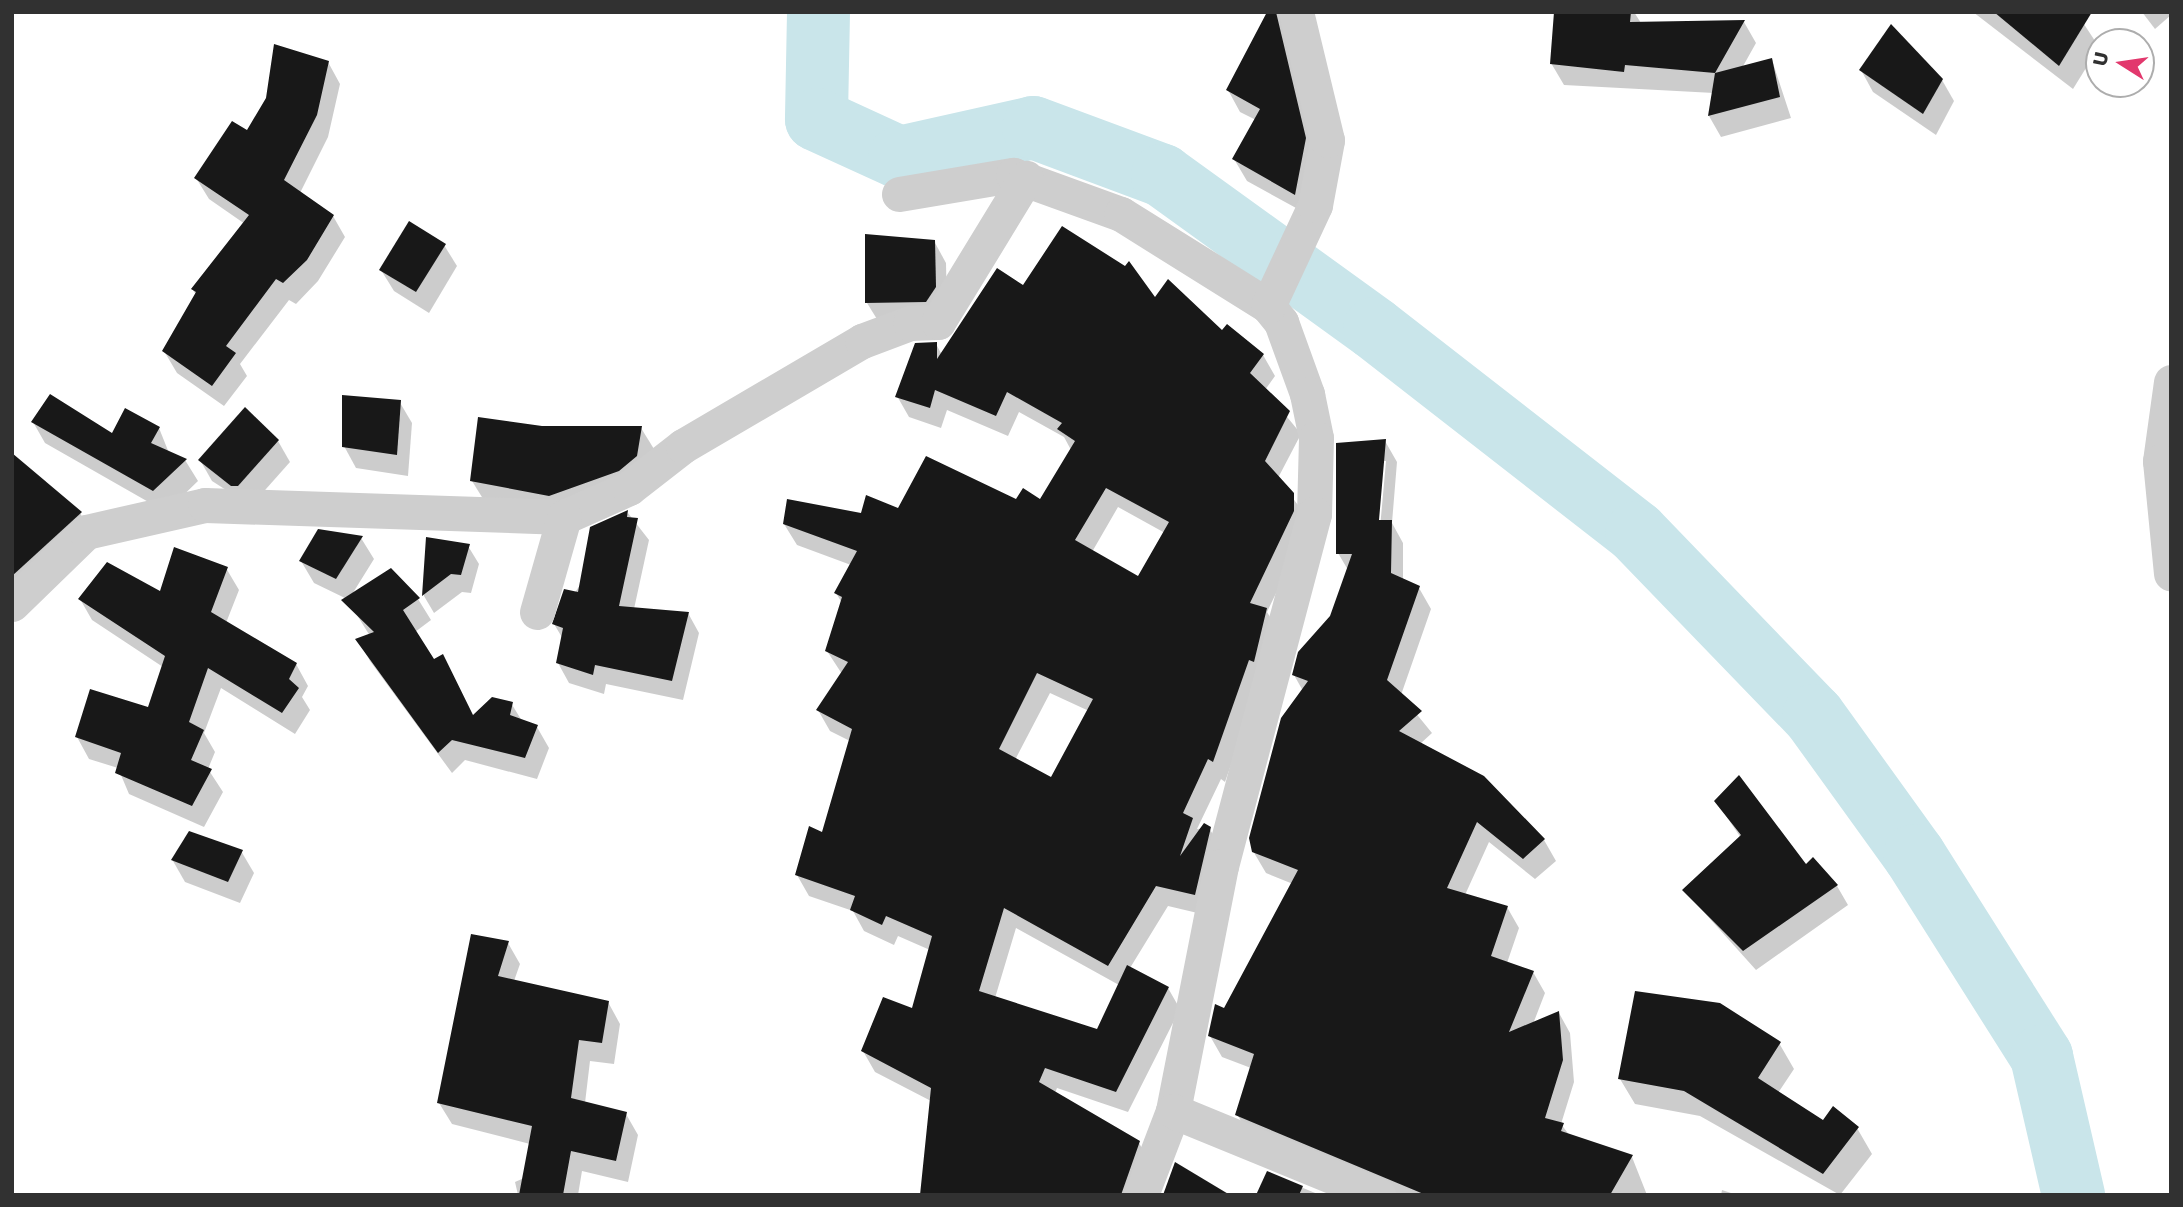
<!DOCTYPE html>
<style>
body{margin:0}
#map{position:relative;width:2183px;height:1207px;overflow:hidden;background:#fff;font-family:Rubik,sans-serif}
div>[style]{position:absolute}
.shadow>*{inset:0;background:#0003}
.river>*{height:63px;margin:-31.5px;padding:0 31.5px;transform-origin:31.5px;border-radius:31.5px;background:#c9e5ea}
.building>*{inset:0;background:#181818}
.minor>*{height:35px;margin:-17.5px;padding:0 17.5px;transform-origin:17.5px;border-radius:17.5px;background:#cecece}
span{translate:-50% -50%;white-space:nowrap;text-align:center;line-height:1.15;-webkit-text-stroke:7px #fff;paint-order:stroke}
.frame{position:absolute;inset:0;border:14px solid #313131;pointer-events:none}
.north{position:absolute;left:2085px;top:28px;width:70px;height:70px;box-sizing:border-box;background:#fff;border:2px solid #adadad;border-radius:50%;rotate:282deg;font-size:19px;font-weight:700;line-height:28px;text-align:center;color:#313131}
.north::after{content:'';display:block;margin:auto;width:24px;height:32px;background:#e2386d;clip-path:polygon(50% 0,100% 100%,50% 72%,0 100%)}
</style>
<div id="map">
<div class="shadow">
<i style="clip-path:polygon(1269px 12px,1285px 12px,1317px 160px,1307px 214px,1247px 181px,1234px 159px,1256px 120px,1240px 112px,1228px 90px)"></i>
<i style="clip-path:polygon(1556px 12px,1634px 12px,1641px 23px,1744px 22px,1756px 43px,1742px 68px,1772px 60px,1791px 118px,1721px 137px,1709px 116px,1714px 93px,1564px 85px,1551px 63px)"></i>
<i style="clip-path:polygon(1973px 12px,2076px 12px,2099px 47px,2073px 89px)"></i>
<i style="clip-path:polygon(2142px 12px,2171px 12px,2171px 15px,2155px 29px)"></i>
<i style="clip-path:polygon(328px 62px,340px 84px,328px 137px,300px 193px,333px 216px,345px 237px,318px 281px,296px 304px,289px 300px,240px 364px,247px 376px,224px 406px,177px 373px,164px 351px,196px 295px,193px 290px,245px 224px,209px 199px,196px 178px)"></i>
<i style="clip-path:polygon(1861px 70px,1942px 80px,1954px 101px,1936px 135px,1873px 92px)"></i>
<i style="clip-path:polygon(934px 241px,946px 263px,947px 309px,880px 324px,867px 303px)"></i>
<i style="clip-path:polygon(444px 245px,457px 266px,429px 313px,394px 291px,381px 270px)"></i>
<i style="clip-path:polygon(evenodd,1024px 288px,1155px 299px,1223px 332px,1227px 327px,1263px 355px,1275px 376px,1265px 390px,1301px 434px,1278px 478px,1306px 516px,1305px 533px,1267px 612px,1278px 630px,1225px 782px,1221px 779px,1197px 829px,1209px 828px,1222px 849px,1206px 915px,1168px 906px,1130px 968px,1168px 988px,1180px 1009px,1128px 1112px,1057px 1088px,1055px 1093px,1139px 1143px,1151px 1164px,1139px 1195px,921px 1195px,931px 1101px,875px 1072px,863px 1051px,913px 1010px,930px 950px,898px 936px,894px 945px,864px 931px,853px 911px,809px 896px,797px 875px,823px 834px,850px 741px,830px 731px,818px 710px,842px 674px,827px 651px,842px 603px,836px 593px,851px 565px,797px 545px,784px 524px,1041px 501px,1071px 450px,1064px 437px,1019px 412px,1008px 436px,947px 410px,941px 428px,909px 417px,897px 396px,936px 344px,942px 355px,1024px 288px,1118px 507px,1165px 533px,1139px 578px,1092px 552px,1118px 507px,1024px 288px,1050px 693px,1089px 711px,1052px 780px,1015px 760px,1050px 693px,1024px 288px,1016px 928px,1119px 985px,1098px 1031px,995px 998px,1016px 928px)"></i>
<i style="clip-path:polygon(399px 401px,412px 423px,408px 476px,356px 468px,344px 446px)"></i>
<i style="clip-path:polygon(33px 422px,112px 436px,159px 428px,169px 453px,185px 460px,198px 481px,166px 512px,45px 443px)"></i>
<i style="clip-path:polygon(541px 427px,641px 428px,654px 449px,573px 518px,485px 502px,472px 481px)"></i>
<i style="clip-path:polygon(278px 441px,290px 462px,251px 506px,212px 481px,200px 460px)"></i>
<i style="clip-path:polygon(evenodd,1385px 441px,1397px 462px,1392px 523px,1403px 543px,1403px 580px,1419px 588px,1431px 609px,1401px 695px,1432px 733px,1420px 744px,1544px 840px,1556px 861px,1535px 879px,1489px 842px,1465px 895px,1507px 907px,1519px 928px,1507px 963px,1533px 972px,1545px 993px,1533px 1024px,1559px 1013px,1570px 1033px,1574px 1082px,1561px 1124px,1570px 1136px,1632px 1157px,1647px 1195px,1394px 1195px,1249px 1135px,1237px 1114px,1251px 1068px,1222px 1057px,1210px 1036px,1293px 884px,1266px 873px,1253px 851px,1303px 691px,1294px 675px,1332px 617px,1348px 570px,1338px 553px,1385px 441px,1383px 461px,1386px 461px,1380px 528px,1377px 528px,1383px 461px)"></i>
<i style="clip-path:polygon(12px 455px,80px 513px,93px 535px,12px 606px)"></i>
<i style="clip-path:polygon(628px 513px,649px 540px,634px 609px,688px 613px,699px 633px,683px 700px,606px 684px,604px 694px,569px 683px,558px 663px,563px 639px,554px 624px)"></i>
<i style="clip-path:polygon(361px 538px,374px 559px,351px 596px,418px 599px,431px 620px,415px 632px,473px 717px,511px 703px,522px 721px,537px 727px,549px 748px,537px 779px,465px 760px,452px 773px,370px 661px,358px 640px,370px 636px,347px 599px,314px 583px,301px 561px)"></i>
<i style="clip-path:polygon(427px 539px,468px 546px,479px 564px,471px 593px,462px 592px,434px 613px,424px 596px)"></i>
<i style="clip-path:polygon(226px 568px,239px 590px,226px 623px,296px 664px,308px 686px,302px 697px,310px 710px,295px 734px,221px 688px,204px 733px,215px 752px,208px 769px,223px 792px,204px 827px,129px 794px,118px 768px,89px 759px,77px 737px,149px 709px,163px 667px,92px 620px,80px 599px,161px 594px)"></i>
<i style="clip-path:polygon(1716px 801px,1837px 886px,1848px 905px,1756px 970px,1684px 890px,1741px 838px)"></i>
<i style="clip-path:polygon(241px 851px,254px 873px,240px 903px,185px 882px,173px 861px)"></i>
<i style="clip-path:polygon(508px 943px,520px 964px,514px 981px,608px 1002px,620px 1024px,614px 1064px,590px 1061px,585px 1103px,626px 1114px,638px 1135px,628px 1182px,582px 1171px,578px 1195px,518px 1195px,515px 1182px,524px 1178px,530px 1144px,452px 1124px,439px 1103px)"></i>
<i style="clip-path:polygon(1779px 1043px,1794px 1069px,1778px 1093px,1824px 1123px,1857px 1128px,1872px 1154px,1840px 1195px,1700px 1116px,1635px 1104px,1620px 1079px)"></i>
<i style="clip-path:polygon(1267px 1173px,1320px 1195px,1258px 1195px)"></i>
<i style="clip-path:polygon(1722px 1190px,1737px 1195px,1721px 1195px)"></i>
</div>
<div class="river">
<i style="left:818px;top:12px;width:107px;rotate:91.1deg"></i>
<i style="left:816px;top:119px;width:91px;rotate:24.6deg"></i>
<i style="left:899px;top:157px;width:137px;rotate:-12.6deg"></i>
<i style="left:1033px;top:127px;width:138px;rotate:20.4deg"></i>
<i style="left:1162px;top:175px;width:261px;rotate:35.8deg"></i>
<i style="left:1374px;top:328px;width:332px;rotate:37.9deg"></i>
<i style="left:1636px;top:532px;width:255px;rotate:46deg"></i>
<i style="left:1813px;top:715px;width:173px;rotate:54.2deg"></i>
<i style="left:1914px;top:855px;width:238px;rotate:57.7deg"></i>
<i style="left:2041px;top:1056px;width:143px;rotate:77deg"></i>
</div>
<div class="building">
<i style="clip-path:polygon(1267px 12px,1276px 12px,1306px 138px,1295px 195px,1232px 159px,1260px 109px,1226px 90px)"></i>
<i style="clip-path:polygon(1554px 12px,1631px 12px,1630px 22px,1745px 20px,1715px 73px,1625px 65px,1624px 72px,1550px 64px)"></i>
<i style="clip-path:polygon(1994px 12px,2092px 12px,2059px 66px)"></i>
<i style="clip-path:polygon(1891px 24px,1943px 79px,1923px 114px,1859px 70px)"></i>
<i style="clip-path:polygon(274px 44px,329px 61px,317px 115px,284px 180px,334px 215px,307px 260px,283px 283px,276px 279px,226px 346px,236px 353px,212px 386px,162px 351px,196px 292px,191px 289px,249px 215px,194px 178px,232px 121px,247px 130px,266px 98px)"></i>
<i style="clip-path:polygon(1772px 58px,1780px 97px,1708px 116px,1715px 73px)"></i>
<i style="clip-path:polygon(409px 221px,446px 244px,416px 292px,379px 270px)"></i>
<i style="clip-path:polygon(evenodd,1062px 226px,1125px 266px,1129px 261px,1155px 297px,1168px 279px,1222px 330px,1227px 324px,1264px 354px,1250px 373px,1290px 411px,1265px 461px,1294px 493px,1294px 511px,1250px 603px,1267px 608px,1254px 662px,1249px 660px,1213px 762px,1208px 759px,1183px 813px,1193px 818px,1180px 856px,1204px 823px,1211px 827px,1195px 895px,1156px 886px,1108px 966px,1004px 908px,979px 991px,1097px 1029px,1127px 965px,1169px 987px,1116px 1092px,1045px 1068px,1039px 1082px,1140px 1141px,1121px 1195px,920px 1195px,931px 1088px,861px 1051px,883px 997px,912px 1008px,932px 936px,886px 916px,882px 925px,850px 910px,855px 896px,795px 875px,809px 826px,822px 832px,852px 729px,816px 710px,848px 662px,825px 651px,842px 597px,834px 593px,857px 551px,783px 524px,787px 499px,861px 513px,866px 495px,898px 508px,926px 456px,1016px 499px,1023px 488px,1040px 499px,1075px 441px,1057px 429px,1062px 423px,1007px 392px,996px 416px,935px 390px,930px 408px,895px 397px,915px 343px,937px 342px,937px 359px,997px 268px,1023px 285px,1062px 226px,1106px 488px,1169px 522px,1138px 576px,1075px 540px,1106px 488px,1062px 226px,1037px 673px,1093px 699px,1051px 777px,999px 749px,1037px 673px)"></i>
<i style="clip-path:polygon(865px 234px,935px 240px,936px 287px,926px 302px,865px 303px)"></i>
<i style="clip-path:polygon(50px 394px,112px 433px,125px 408px,160px 427px,151px 443px,187px 459px,153px 491px,31px 422px)"></i>
<i style="clip-path:polygon(342px 395px,401px 400px,397px 455px,342px 447px)"></i>
<i style="clip-path:polygon(245px 407px,279px 440px,238px 486px,231px 486px,198px 460px)"></i>
<i style="clip-path:polygon(478px 417px,542px 426px,642px 426px,637px 456px,619px 471px,549px 496px,470px 481px)"></i>
<i style="clip-path:polygon(1386px 439px,1379px 520px,1392px 520px,1391px 573px,1420px 586px,1387px 680px,1422px 711px,1399px 731px,1484px 776px,1545px 839px,1523px 859px,1477px 822px,1447px 888px,1508px 906px,1491px 956px,1534px 971px,1509px 1032px,1559px 1011px,1563px 1060px,1545px 1118px,1564px 1123px,1561px 1131px,1633px 1155px,1610px 1195px,1426px 1195px,1235px 1115px,1254px 1054px,1208px 1036px,1215px 1004px,1224px 1008px,1298px 870px,1252px 852px,1249px 838px,1281px 718px,1308px 681px,1292px 675px,1298px 652px,1330px 616px,1352px 554px,1336px 554px,1336px 443px)"></i>
<i style="clip-path:polygon(12px 453px,82px 512px,12px 576px)"></i>
<i style="clip-path:polygon(628px 510px,627px 517px,638px 518px,619px 606px,689px 612px,672px 681px,595px 665px,593px 675px,556px 663px,563px 628px,552px 624px,564px 589px,578px 592px,590px 527px)"></i>
<i style="clip-path:polygon(318px 529px,363px 536px,336px 579px,299px 561px)"></i>
<i style="clip-path:polygon(426px 537px,470px 544px,461px 575px,451px 574px,422px 596px)"></i>
<i style="clip-path:polygon(174px 547px,228px 567px,211px 612px,297px 663px,289px 679px,299px 688px,282px 713px,208px 668px,189px 722px,204px 730px,191px 760px,212px 769px,192px 806px,115px 773px,121px 753px,75px 737px,90px 689px,148px 707px,165px 656px,78px 599px,107px 562px,160px 591px)"></i>
<i style="clip-path:polygon(391px 568px,420px 598px,403px 610px,434px 659px,443px 654px,473px 715px,492px 697px,513px 702px,510px 715px,538px 725px,525px 758px,452px 740px,438px 753px,355px 639px,374px 632px,341px 600px)"></i>
<i style="clip-path:polygon(1739px 775px,1806px 864px,1813px 857px,1838px 885px,1743px 951px,1682px 890px,1741px 835px,1714px 801px)"></i>
<i style="clip-path:polygon(189px 831px,243px 850px,228px 882px,171px 860px)"></i>
<i style="clip-path:polygon(471px 934px,509px 941px,498px 976px,609px 1001px,602px 1043px,579px 1040px,571px 1098px,627px 1112px,616px 1161px,571px 1151px,563px 1195px,519px 1195px,532px 1126px,437px 1103px)"></i>
<i style="clip-path:polygon(1635px 991px,1720px 1003px,1781px 1042px,1758px 1078px,1823px 1120px,1833px 1106px,1859px 1127px,1823px 1174px,1684px 1091px,1618px 1079px)"></i>
<i style="clip-path:polygon(1175px 1162px,1230px 1195px,1163px 1195px)"></i>
<i style="clip-path:polygon(1267px 1171px,1303px 1186px,1299px 1195px,1256px 1195px)"></i>
</div>
<div class="minor">
<i style="left:899px;top:194px;width:116px;rotate:-9.5deg"></i>
<i style="left:1013px;top:175px;width:115px;rotate:19.9deg"></i>
<i style="left:1121px;top:214px;width:173px;rotate:32deg"></i>
<i style="left:1268px;top:306px;width:21px;rotate:51deg"></i>
<i style="left:1281px;top:322px;width:77px;rotate:70.1deg"></i>
<i style="left:1307px;top:394px;width:45px;rotate:78.4deg"></i>
<i style="left:1316px;top:438px;width:76px;rotate:91.5deg"></i>
<i style="left:1314px;top:514px;width:364px;rotate:104.8deg"></i>
<i style="left:1221px;top:866px;width:250px;rotate:101.1deg"></i>
<i style="left:1173px;top:1111px;width:90px;rotate:110.9deg"></i>
<i style="left:1268px;top:306px;width:111px;rotate:-65deg"></i>
<i style="left:1315px;top:205px;width:66px;rotate:-79.5deg"></i>
<i style="left:1327px;top:140px;width:132px;rotate:-103.6deg"></i>
<i style="left:2171px;top:382px;width:80px;rotate:97.9deg"></i>
<i style="left:2160px;top:461px;width:113px;rotate:84.4deg"></i>
<i style="left:12px;top:604px;width:103px;rotate:-44.2deg"></i>
<i style="left:86px;top:532px;width:122px;rotate:-12.8deg"></i>
<i style="left:205px;top:505px;width:359px;rotate:1.9deg"></i>
<i style="left:564px;top:517px;width:71px;rotate:-24deg"></i>
<i style="left:629px;top:488px;width:68px;rotate:-37.9deg"></i>
<i style="left:683px;top:446px;width:208px;rotate:-30.4deg"></i>
<i style="left:862px;top:341px;width:51px;rotate:-20.6deg"></i>
<i style="left:910px;top:323px;width:28px;rotate:-2deg"></i>
<i style="left:938px;top:322px;width:169px;rotate:-58.6deg"></i>
<i style="left:537px;top:612px;width:99px;rotate:-74.1deg"></i>
<i style="left:1173px;top:1111px;width:222px;rotate:22.3deg"></i>
</div>
<div class="frame"></div>
<div class="north">U</div>
</div>
